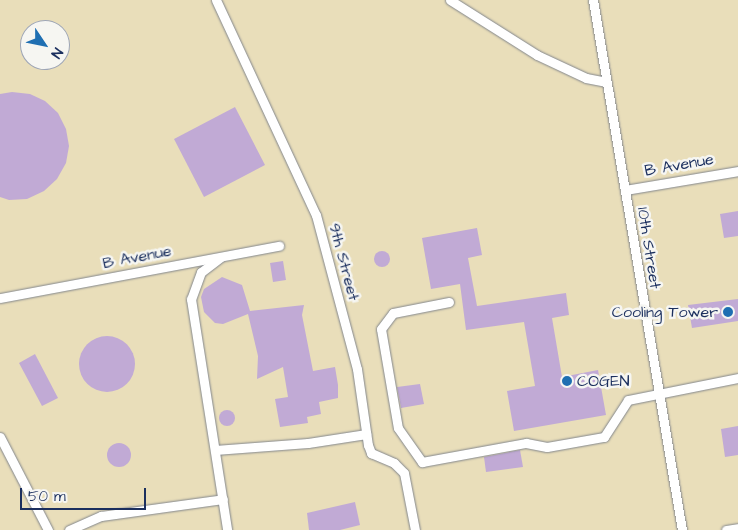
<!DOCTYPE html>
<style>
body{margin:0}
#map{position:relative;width:738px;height:530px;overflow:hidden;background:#e9deba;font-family:"Architects Daughter",sans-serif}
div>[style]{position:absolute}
.building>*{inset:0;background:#c1aad5}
.round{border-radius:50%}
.roads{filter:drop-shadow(0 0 1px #82868c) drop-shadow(0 0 1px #82868c)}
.lane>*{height:9px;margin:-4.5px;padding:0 4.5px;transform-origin:4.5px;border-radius:4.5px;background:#fff}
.dots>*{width:14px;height:14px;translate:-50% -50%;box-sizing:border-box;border:2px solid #f6f6f2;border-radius:50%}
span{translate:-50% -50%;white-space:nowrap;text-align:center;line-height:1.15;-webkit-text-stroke:5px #f6f6f2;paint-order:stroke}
.street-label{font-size:16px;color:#1b2f5e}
.poi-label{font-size:16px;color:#1b2f5e}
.right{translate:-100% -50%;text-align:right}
.left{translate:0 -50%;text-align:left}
.north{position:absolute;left:20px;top:20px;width:50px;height:50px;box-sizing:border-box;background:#f6f6f2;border:1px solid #9ea6b7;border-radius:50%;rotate:124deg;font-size:14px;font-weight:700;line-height:20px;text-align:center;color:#1b2f5e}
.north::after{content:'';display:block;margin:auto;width:18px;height:22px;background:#1f6fb2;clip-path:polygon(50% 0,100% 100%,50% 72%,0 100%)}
.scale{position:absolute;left:20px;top:488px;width:126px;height:22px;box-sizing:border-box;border:2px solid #1b2f5e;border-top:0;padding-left:6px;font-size:15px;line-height:18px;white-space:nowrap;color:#1b2f5e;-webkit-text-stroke:4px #f6f6f2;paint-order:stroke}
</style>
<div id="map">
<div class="building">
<i style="clip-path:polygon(12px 92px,30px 94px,45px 101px,58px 113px,66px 129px,69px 146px,66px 163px,57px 179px,44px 191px,27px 199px,9px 200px,0 197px,0 94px)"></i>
<i style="clip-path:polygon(235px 107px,265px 165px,204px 197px,174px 139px)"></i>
<i style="clip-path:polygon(738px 211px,738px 236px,724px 238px,720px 214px)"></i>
<i style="clip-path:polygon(477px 228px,482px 255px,468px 258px,477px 306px,566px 293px,569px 315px,552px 318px,562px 377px,598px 370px,606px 415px,514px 431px,507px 391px,535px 386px,524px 322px,466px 330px,460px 284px,431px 289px,422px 238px)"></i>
<i class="round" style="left:374px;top:251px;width:16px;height:16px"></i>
<i style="clip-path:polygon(283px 261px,286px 280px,273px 282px,270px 263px)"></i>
<i style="clip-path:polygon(222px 277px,242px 285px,250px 311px,304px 305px,302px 315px,313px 371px,335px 367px,338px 385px,338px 398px,319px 402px,321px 414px,307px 417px,308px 423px,280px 427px,275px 399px,288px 397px,283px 367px,257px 379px,258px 356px,248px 314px,223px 324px,215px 323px,204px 312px,201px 297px,204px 289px)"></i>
<i style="clip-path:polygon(738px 299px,738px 321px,692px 328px,688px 305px)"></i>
<i class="round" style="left:79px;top:336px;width:56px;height:56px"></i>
<i style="clip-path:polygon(35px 354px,58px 398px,42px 406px,19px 363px)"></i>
<i style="clip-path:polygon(420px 384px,424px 404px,401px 408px,397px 387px)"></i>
<i class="round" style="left:219px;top:410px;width:16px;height:16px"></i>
<i style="clip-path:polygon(738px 426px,738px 455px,725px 457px,721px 429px)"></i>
<i class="round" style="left:107px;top:443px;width:24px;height:24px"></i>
<i style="clip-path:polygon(520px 450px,523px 467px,486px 472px,484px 457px)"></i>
<i style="clip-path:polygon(355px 502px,360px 525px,340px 530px,309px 530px,307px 513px)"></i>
</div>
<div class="roads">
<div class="lane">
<i style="left:216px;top:0;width:237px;rotate:65.1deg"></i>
<i style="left:316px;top:215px;width:159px;rotate:75.1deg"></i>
<i style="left:357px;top:369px;width:77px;rotate:81.8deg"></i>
<i style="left:368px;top:445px;width:9px;rotate:69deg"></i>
<i style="left:371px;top:453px;width:25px;rotate:23deg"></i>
<i style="left:394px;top:463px;width:14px;rotate:45deg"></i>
<i style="left:404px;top:473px;width:58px;rotate:79.1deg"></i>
<i style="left:450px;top:0;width:103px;rotate:32.3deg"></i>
<i style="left:537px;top:55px;width:54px;rotate:25.1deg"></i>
<i style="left:586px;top:78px;width:21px;rotate:11deg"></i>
<i style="left:593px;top:0;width:537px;rotate:80.47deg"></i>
<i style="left:625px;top:190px;width:115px;rotate:-9.5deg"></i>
<i style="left:221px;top:257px;width:25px;rotate:143deg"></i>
<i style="left:201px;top:272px;width:29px;rotate:110deg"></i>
<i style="left:191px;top:299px;width:234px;rotate:81.1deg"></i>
<i style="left:0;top:298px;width:284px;rotate:-10.6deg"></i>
<i style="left:449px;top:302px;width:57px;rotate:168.9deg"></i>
<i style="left:393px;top:313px;width:20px;rotate:127deg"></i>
<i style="left:381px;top:329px;width:100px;rotate:80.3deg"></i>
<i style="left:398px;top:428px;width:42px;rotate:54.8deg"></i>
<i style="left:422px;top:462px;width:106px;rotate:-10.4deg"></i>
<i style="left:526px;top:443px;width:21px;rotate:11deg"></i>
<i style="left:547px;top:447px;width:58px;rotate:-10deg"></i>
<i style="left:604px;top:437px;width:44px;rotate:-57deg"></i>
<i style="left:628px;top:400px;width:112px;rotate:-11.3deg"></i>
<i style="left:0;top:437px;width:105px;rotate:62.7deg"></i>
<i style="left:215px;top:450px;width:93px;rotate:-4.3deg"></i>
<i style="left:308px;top:443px;width:59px;rotate:-8.8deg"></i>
<i style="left:69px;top:530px;width:35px;rotate:-24deg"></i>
<i style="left:101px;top:516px;width:123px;rotate:-7.9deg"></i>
<i style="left:726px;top:530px;width:12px;rotate:-9deg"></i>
</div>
</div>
<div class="dots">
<i style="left:728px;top:312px;background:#1f6fb2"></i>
<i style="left:567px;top:381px;background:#1f6fb2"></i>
</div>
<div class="street-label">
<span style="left:679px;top:165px;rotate:-10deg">B Avenue</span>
<span style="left:649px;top:248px;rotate:81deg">10th Street</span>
<span style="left:137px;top:257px;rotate:-11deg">B Avenue</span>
<span style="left:344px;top:262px;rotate:75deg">9th Street</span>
</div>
<div class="poi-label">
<span class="right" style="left:718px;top:312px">Cooling Tower</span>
<span class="left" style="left:577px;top:381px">COGEN</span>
</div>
<div class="north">N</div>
<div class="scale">50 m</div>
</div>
